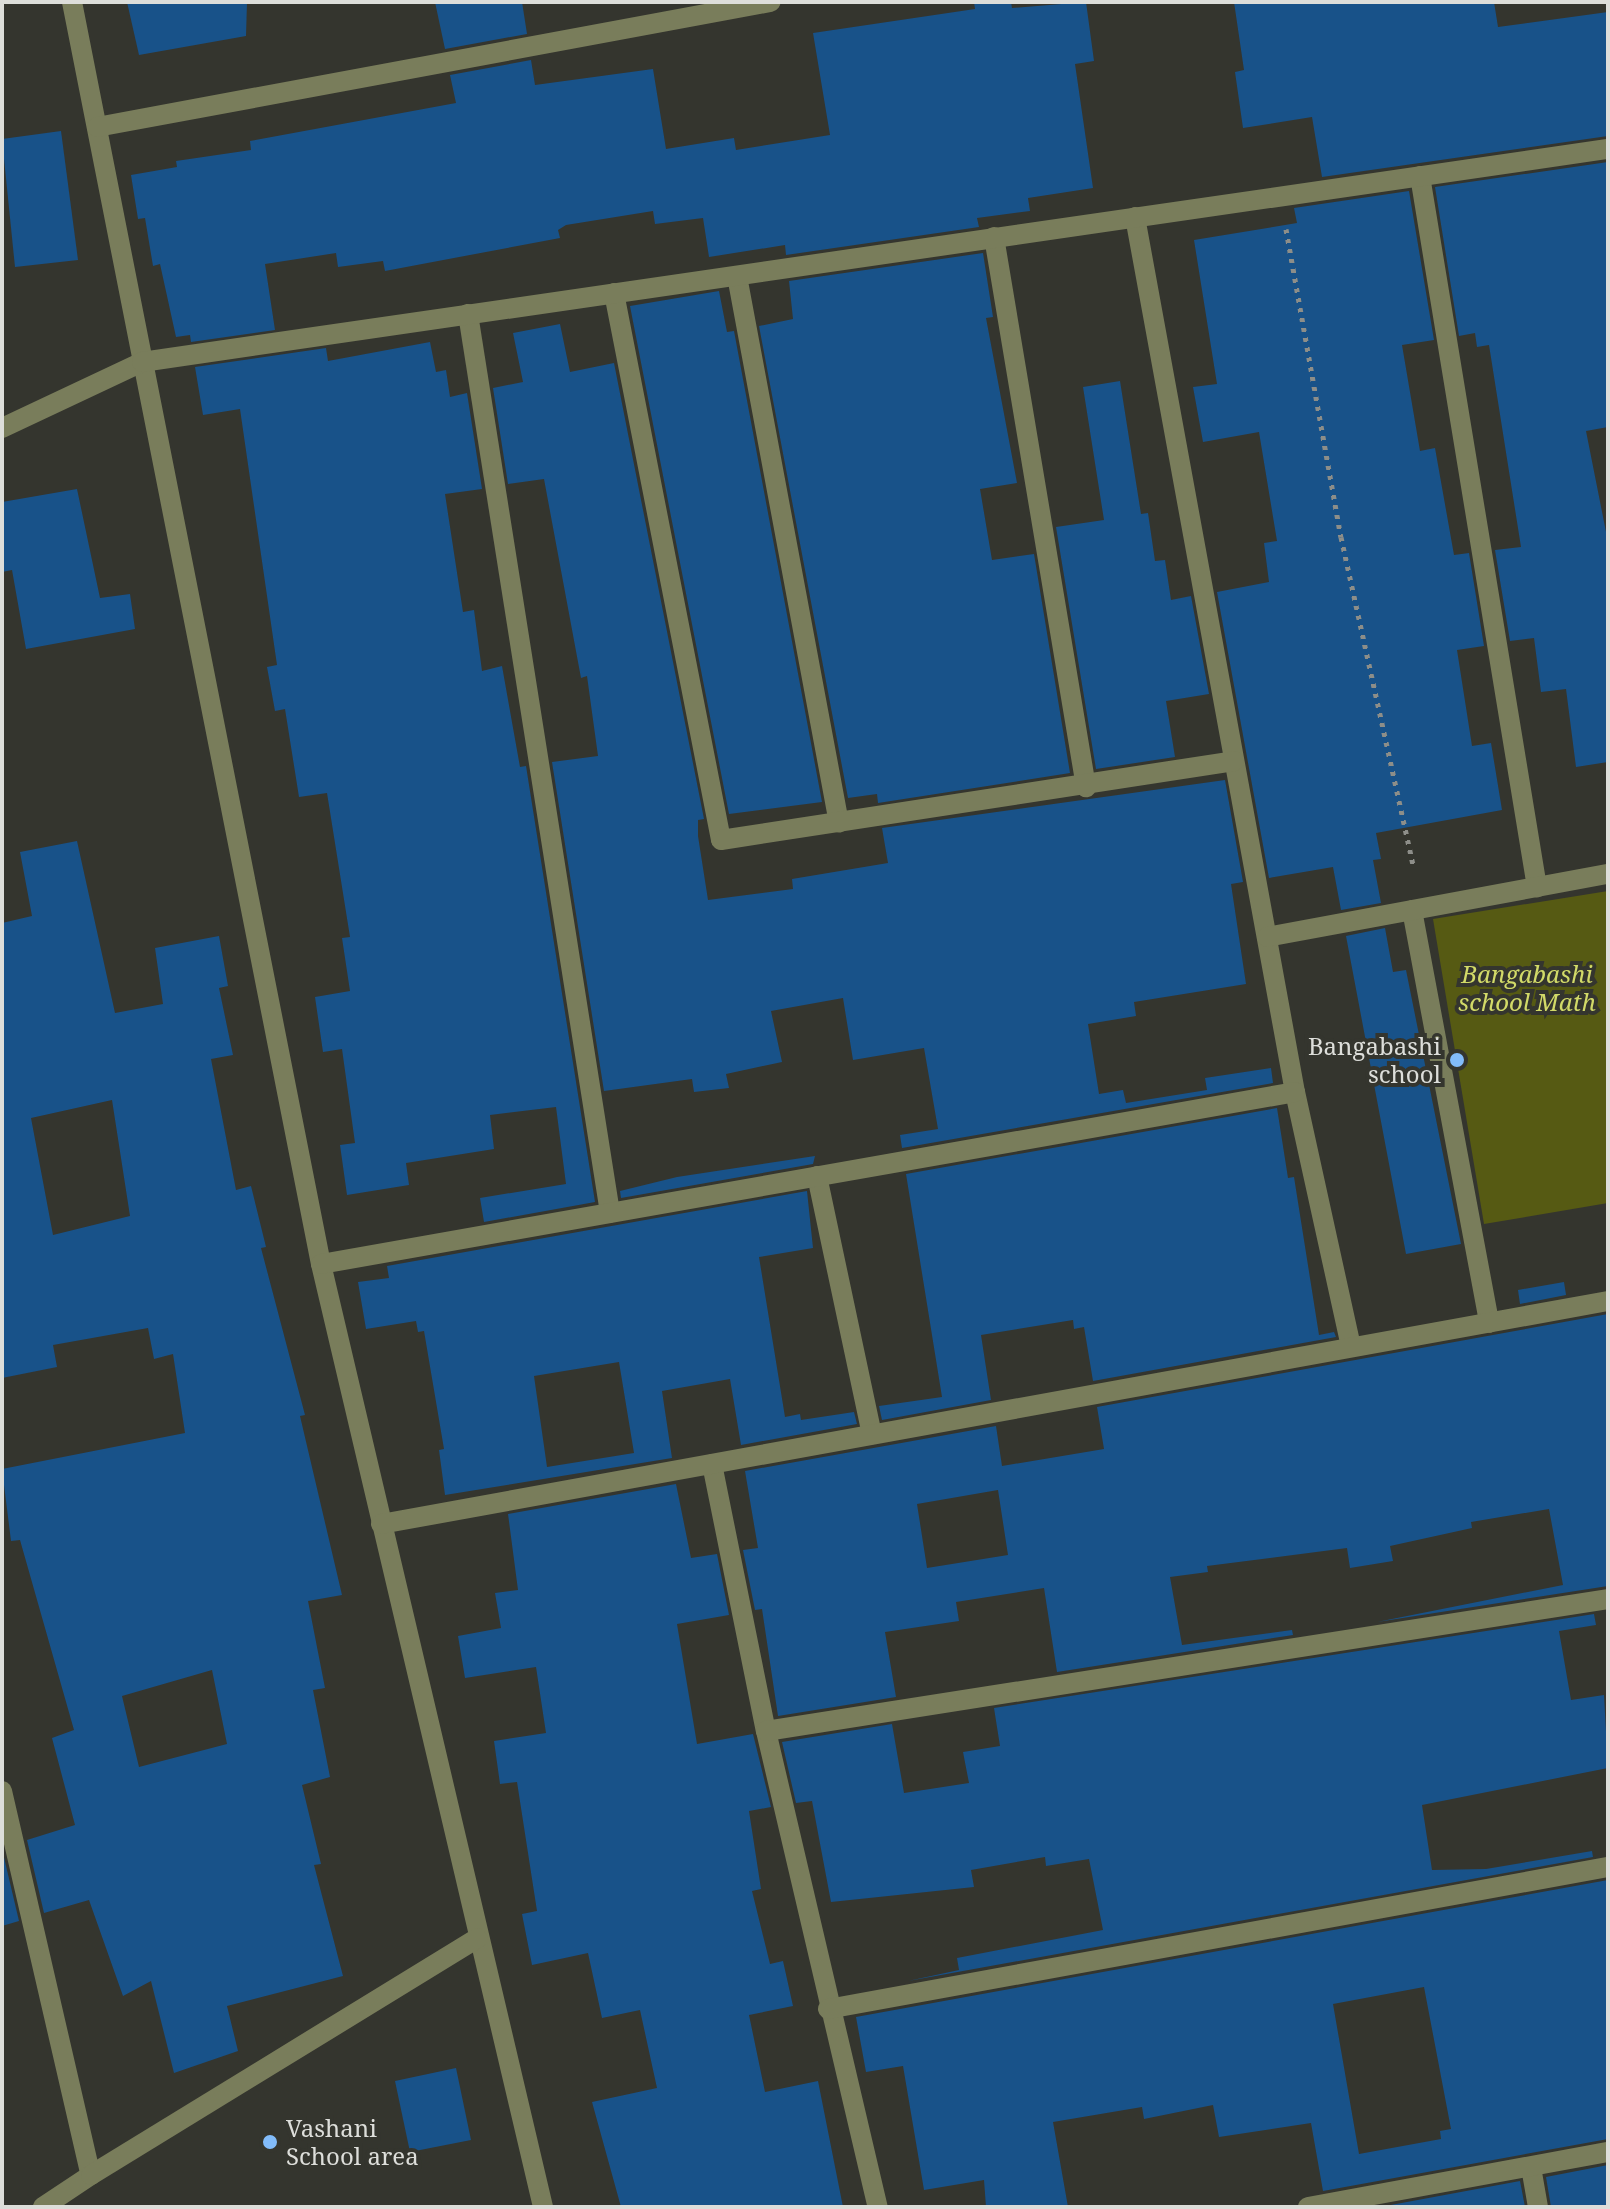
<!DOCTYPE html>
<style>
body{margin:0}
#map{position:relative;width:1610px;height:2209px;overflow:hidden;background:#34352e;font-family:"Noto Serif",serif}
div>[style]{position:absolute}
.green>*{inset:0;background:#565a13}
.building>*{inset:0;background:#185289}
.path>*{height:5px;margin-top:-2.5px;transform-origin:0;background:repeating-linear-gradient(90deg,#8d8e89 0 4px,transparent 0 10px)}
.minor>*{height:20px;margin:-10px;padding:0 10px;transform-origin:10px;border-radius:10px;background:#797d5b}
.dots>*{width:22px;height:22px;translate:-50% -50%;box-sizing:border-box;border:4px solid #34352e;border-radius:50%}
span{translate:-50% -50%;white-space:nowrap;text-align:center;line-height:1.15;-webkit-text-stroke:8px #34352e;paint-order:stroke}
.park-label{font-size:24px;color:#d2da68;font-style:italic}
.poi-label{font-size:24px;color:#dddeda}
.right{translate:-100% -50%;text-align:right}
.left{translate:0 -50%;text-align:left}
.frame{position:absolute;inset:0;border:4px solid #dddeda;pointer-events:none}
</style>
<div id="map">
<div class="green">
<i style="clip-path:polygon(1608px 891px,1608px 1203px,1484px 1224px,1433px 919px)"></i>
</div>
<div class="building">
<i style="clip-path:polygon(127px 2px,247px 2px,246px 36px,139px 55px)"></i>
<i style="clip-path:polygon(435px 2px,522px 2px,527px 34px,445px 49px)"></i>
<i style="clip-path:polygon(974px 2px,1011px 2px,1012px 8px,1086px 2px,1094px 61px,1075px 64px,1093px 188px,1028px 198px,1030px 211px,977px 218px,979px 227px,786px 255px,785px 245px,709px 257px,703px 218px,655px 224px,653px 211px,566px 225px,558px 230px,560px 238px,385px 271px,383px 261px,338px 267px,336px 253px,265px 264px,275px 330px,191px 342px,190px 335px,176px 337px,160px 264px,153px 266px,145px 218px,138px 219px,131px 175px,177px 167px,176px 161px,251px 150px,250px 141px,456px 103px,450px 75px,531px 60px,535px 85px,653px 69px,666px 149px,734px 138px,736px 150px,830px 135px,813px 33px,975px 9px)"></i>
<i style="clip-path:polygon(1234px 2px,1494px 2px,1498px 27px,1608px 12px,1608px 136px,1322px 177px,1312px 117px,1243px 128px,1235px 72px,1244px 70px)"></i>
<i style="clip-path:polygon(61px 131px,78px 260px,15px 267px,2px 139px)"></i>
<i style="clip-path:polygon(1608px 162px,1608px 427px,1586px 431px,1608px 542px,1608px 762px,1576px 767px,1566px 689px,1541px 692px,1534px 638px,1510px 641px,1495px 550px,1521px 547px,1489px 345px,1477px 347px,1475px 333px,1459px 336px,1435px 187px)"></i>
<i style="clip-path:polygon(1409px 191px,1434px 340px,1402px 345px,1420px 451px,1435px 448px,1454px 555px,1469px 553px,1484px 646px,1457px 650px,1472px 746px,1491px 743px,1502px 810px,1376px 833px,1381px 859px,1373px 860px,1381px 903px,1341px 910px,1333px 867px,1269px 878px,1217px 592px,1269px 582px,1264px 543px,1277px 541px,1259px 432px,1203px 442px,1193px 387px,1217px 384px,1194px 240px,1297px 223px,1294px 208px)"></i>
<i style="clip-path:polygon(983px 253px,993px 317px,986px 318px,1017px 483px,980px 489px,992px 560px,1034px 554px,1070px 773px,878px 803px,877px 794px,848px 798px,759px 326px,793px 319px,789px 281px)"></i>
<i style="clip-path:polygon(719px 291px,727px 332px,734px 331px,822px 802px,729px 814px,630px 306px)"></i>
<i style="clip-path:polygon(560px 324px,570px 372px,614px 363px,704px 819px,698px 820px,698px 836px,708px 900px,793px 889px,792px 879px,888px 863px,882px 828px,1225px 780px,1243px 882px,1231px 884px,1246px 984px,1134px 1002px,1136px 1016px,1088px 1024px,1099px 1094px,1123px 1090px,1126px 1103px,1207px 1090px,1205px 1078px,1271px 1068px,1273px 1083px,902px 1148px,900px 1135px,938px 1129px,924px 1048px,853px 1060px,843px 998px,771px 1011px,782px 1062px,726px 1074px,729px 1088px,694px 1092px,692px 1079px,604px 1091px,552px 762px,598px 756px,587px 676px,581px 678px,544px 479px,508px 484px,493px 388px,523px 382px,513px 333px)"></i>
<i style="clip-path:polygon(430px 342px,436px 372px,446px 370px,450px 397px,467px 393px,482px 489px,445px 494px,463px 612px,474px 610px,482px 671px,502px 666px,520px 767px,526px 766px,595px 1202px,484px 1222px,480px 1198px,566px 1184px,556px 1107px,490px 1115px,494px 1149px,406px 1163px,409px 1185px,347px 1195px,340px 1145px,355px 1143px,342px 1049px,323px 1052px,315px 997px,350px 991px,342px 938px,350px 937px,327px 793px,299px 797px,285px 709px,275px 711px,267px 667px,277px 665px,240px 409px,203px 415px,195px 367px,326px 348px,328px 361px)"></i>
<i style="clip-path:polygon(1120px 381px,1141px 514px,1148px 513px,1155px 561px,1165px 560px,1171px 600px,1191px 596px,1209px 694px,1166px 701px,1175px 757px,1096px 769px,1056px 527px,1104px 520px,1083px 387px)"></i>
<i style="clip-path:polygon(77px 489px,100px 598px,130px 594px,135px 629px,26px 649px,12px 570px,2px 572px,2px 502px)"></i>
<i style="clip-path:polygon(evenodd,77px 841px,115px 1013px,163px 1004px,155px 948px,219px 936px,228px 986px,219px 988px,233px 1055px,211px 1059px,236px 1190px,251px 1186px,266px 1247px,261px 1248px,305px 1415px,300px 1416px,342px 1595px,308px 1601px,325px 1688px,313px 1690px,330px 1777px,302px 1785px,321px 1864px,314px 1865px,343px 1976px,227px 2006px,238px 2051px,174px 2073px,151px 1981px,123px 1996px,89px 1900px,44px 1913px,27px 1840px,75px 1825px,52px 1738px,74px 1730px,20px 1540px,11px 1541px,2px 1469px,185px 1433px,173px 1354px,154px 1359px,148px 1328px,53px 1345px,57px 1367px,2px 1378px,2px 923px,32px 916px,20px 852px,77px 841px,112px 1100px,130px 1216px,53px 1235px,31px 1118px,112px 1100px,77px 841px,212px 1670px,227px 1744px,139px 1767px,122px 1696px,212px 1670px)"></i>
<i style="clip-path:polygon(1385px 928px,1393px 972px,1406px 970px,1461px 1244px,1406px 1254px,1346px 936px)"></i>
<i style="clip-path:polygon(1277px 1108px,1288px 1178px,1294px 1177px,1319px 1335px,1334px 1332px,1336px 1337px,1093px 1381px,1084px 1327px,1074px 1329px,1073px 1320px,981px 1335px,991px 1400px,882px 1420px,879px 1406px,942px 1397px,906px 1174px)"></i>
<i style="clip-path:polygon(815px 1156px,813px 1164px,621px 1198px,620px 1191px,677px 1177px)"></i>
<i style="clip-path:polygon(evenodd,807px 1191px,813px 1248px,759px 1257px,785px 1417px,800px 1414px,801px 1420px,854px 1412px,857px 1424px,741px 1445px,730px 1379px,662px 1391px,672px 1458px,445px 1495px,439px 1450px,444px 1449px,424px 1331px,418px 1332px,416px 1321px,366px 1329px,358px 1282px,389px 1278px,387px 1266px,807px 1191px,619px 1362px,634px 1453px,547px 1467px,534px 1376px,619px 1362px)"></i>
<i style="clip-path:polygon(1564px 1282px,1566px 1295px,1520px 1304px,1518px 1290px)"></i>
<i style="clip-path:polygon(evenodd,1608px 1314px,1608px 1586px,1377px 1622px,1563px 1585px,1549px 1509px,1471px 1522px,1472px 1528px,1390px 1546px,1393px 1561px,1350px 1568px,1347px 1548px,1207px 1566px,1208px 1572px,1170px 1577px,1182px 1645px,1292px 1630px,1293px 1635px,1057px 1672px,1044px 1588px,956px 1602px,959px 1621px,885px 1632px,896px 1697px,778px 1716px,762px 1609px,755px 1610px,743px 1550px,758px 1548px,745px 1471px,996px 1426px,1002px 1466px,1104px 1449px,1097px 1407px,1608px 1314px,998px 1490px,1008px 1555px,927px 1568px,917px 1504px,998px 1490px)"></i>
<i style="clip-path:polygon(676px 1484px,691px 1558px,717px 1554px,729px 1615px,677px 1624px,697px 1744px,753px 1734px,771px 1807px,749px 1811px,761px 1889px,752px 1891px,770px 1964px,783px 1961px,793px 2006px,749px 2015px,765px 2092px,818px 2081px,843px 2207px,621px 2207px,592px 2102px,657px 2088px,640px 2010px,602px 2018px,588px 1953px,532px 1965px,522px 1914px,537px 1911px,517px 1782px,500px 1784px,494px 1741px,546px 1733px,536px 1667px,465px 1678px,458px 1636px,501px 1628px,495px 1593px,518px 1590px,508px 1514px)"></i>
<i style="clip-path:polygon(1594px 1614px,1596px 1625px,1559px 1631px,1571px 1700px,1604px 1695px,1608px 1768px,1422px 1805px,1432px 1870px,1486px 1869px,1592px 1851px,1593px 1857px,908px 1981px,959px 1970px,957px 1958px,1103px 1930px,1089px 1859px,1046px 1866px,1045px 1857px,971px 1870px,974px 1887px,831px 1902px,812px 1801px,796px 1803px,782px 1742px,892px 1724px,904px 1793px,969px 1783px,963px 1752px,1000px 1746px,994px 1708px)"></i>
<i style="clip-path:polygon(2px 1849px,19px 1921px,2px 1926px)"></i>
<i style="clip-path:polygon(evenodd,1608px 1880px,1608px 2139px,1323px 2191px,1311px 2123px,1219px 2137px,1213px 2105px,1144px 2119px,1142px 2107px,1053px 2122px,1068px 2207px,986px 2207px,984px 2180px,924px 2190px,903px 2066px,866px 2072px,856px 2017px,1608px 1880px,1424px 1987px,1451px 2129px,1440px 2131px,1441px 2139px,1359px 2154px,1333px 2004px,1424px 1987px)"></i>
<i style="clip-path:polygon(456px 2068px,471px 2140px,410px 2152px,395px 2081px)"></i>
<i style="clip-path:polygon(1608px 2165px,1608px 2207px,1551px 2207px,1546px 2177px)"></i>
<i style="clip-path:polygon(1520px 2181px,1525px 2207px,1380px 2207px)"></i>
</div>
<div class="path">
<i style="left:1286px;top:229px;width:313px;rotate:79.9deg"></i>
<i style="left:1341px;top:537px;width:336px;rotate:77.6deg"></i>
</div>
<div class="minor">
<i style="left:72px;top:2px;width:1286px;rotate:78.84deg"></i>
<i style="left:321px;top:1264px;width:969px;rotate:76.75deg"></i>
<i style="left:97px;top:127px;width:685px;rotate:-10.52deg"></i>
<i style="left:1420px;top:176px;width:721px;rotate:80.66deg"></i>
<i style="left:1135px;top:217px;width:890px;rotate:79.64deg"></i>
<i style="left:1295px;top:1092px;width:261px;rotate:77.6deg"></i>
<i style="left:994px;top:237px;width:558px;rotate:80.5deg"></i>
<i style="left:737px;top:276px;width:556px;rotate:79.44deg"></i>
<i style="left:614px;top:293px;width:557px;rotate:78.93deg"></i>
<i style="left:721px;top:840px;width:519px;rotate:-8.75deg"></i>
<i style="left:468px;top:314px;width:910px;rotate:81.02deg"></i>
<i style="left:2px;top:428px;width:155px;rotate:-25.2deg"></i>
<i style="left:142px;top:362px;width:1481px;rotate:-8.27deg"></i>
<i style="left:1412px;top:910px;width:420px;rotate:79.4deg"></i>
<i style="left:1267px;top:937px;width:347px;rotate:-10.5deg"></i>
<i style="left:817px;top:1176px;width:264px;rotate:78deg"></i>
<i style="left:321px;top:1264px;width:989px;rotate:-10.01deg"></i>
<i style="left:712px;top:1464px;width:272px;rotate:78.6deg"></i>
<i style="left:766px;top:1731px;width:489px;rotate:76.8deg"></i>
<i style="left:381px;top:1524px;width:1247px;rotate:-10.3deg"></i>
<i style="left:766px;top:1731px;width:852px;rotate:-8.91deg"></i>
<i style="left:2px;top:1791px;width:394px;rotate:77deg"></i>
<i style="left:91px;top:2175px;width:58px;rotate:146.3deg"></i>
<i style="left:828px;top:2009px;width:793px;rotate:-10.32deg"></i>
<i style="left:1531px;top:2167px;width:41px;rotate:80.1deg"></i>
<i style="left:91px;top:2175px;width:453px;rotate:-31.5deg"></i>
<i style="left:1308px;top:2207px;width:305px;rotate:-10.4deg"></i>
</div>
<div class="dots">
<i style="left:1457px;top:1060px;background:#82bcfa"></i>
<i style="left:270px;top:2142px;background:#82bcfa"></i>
</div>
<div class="park-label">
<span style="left:1527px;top:988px">Bangabashi<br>school Math</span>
</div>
<div class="poi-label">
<span class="right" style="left:1441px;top:1060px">Bangabashi<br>school</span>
<span class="left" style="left:286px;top:2142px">Vashani<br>School area</span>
</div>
<div class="frame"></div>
</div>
